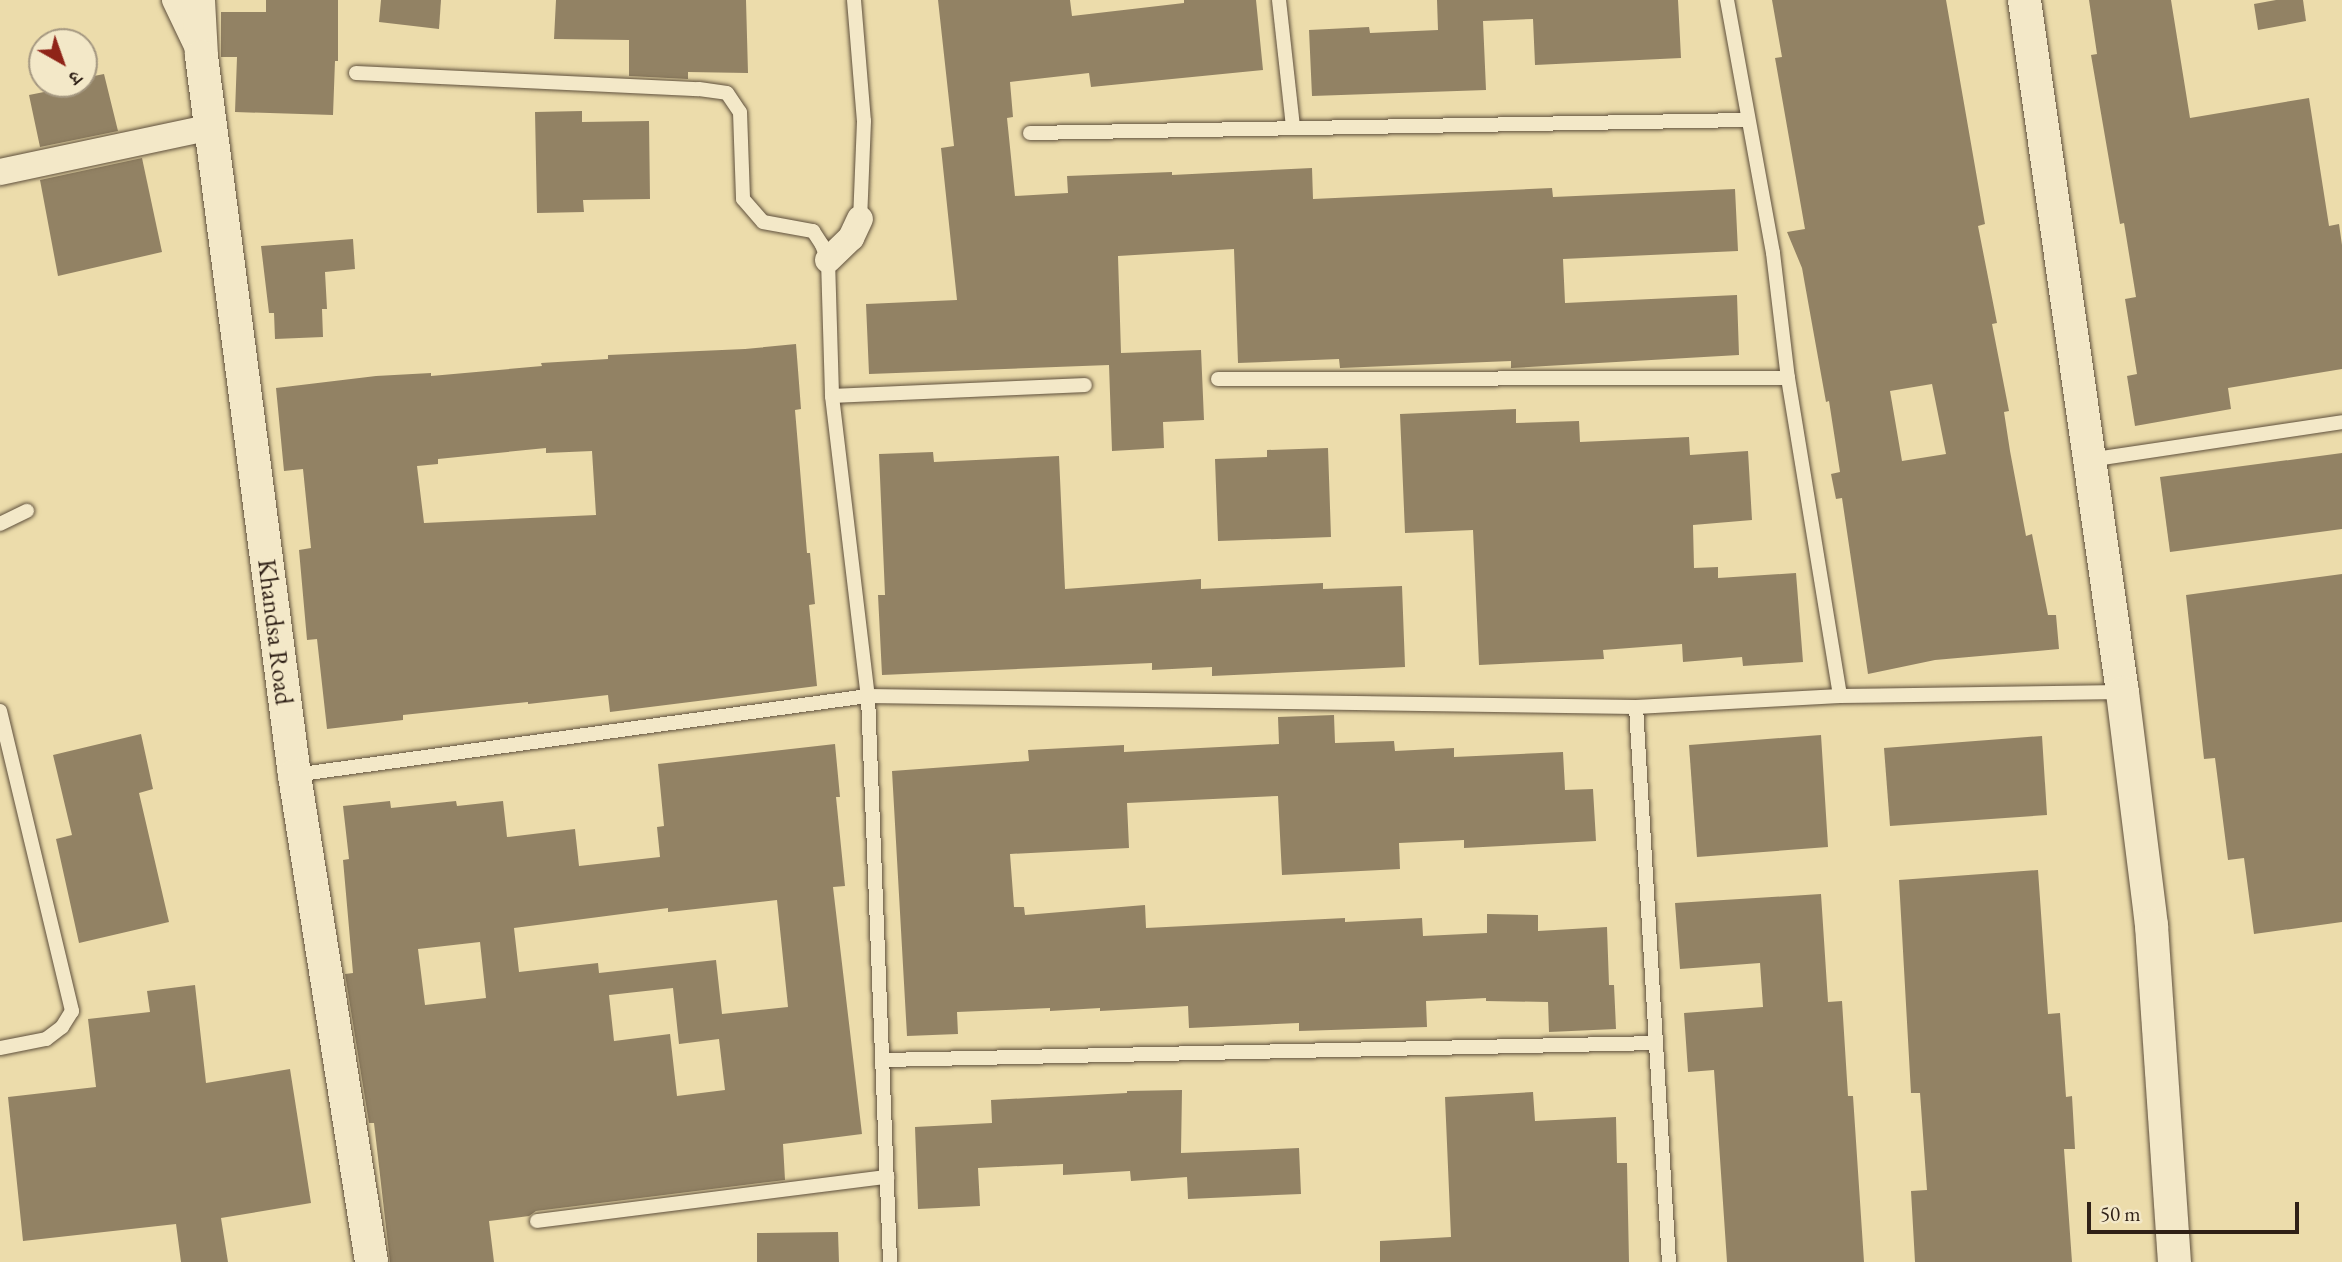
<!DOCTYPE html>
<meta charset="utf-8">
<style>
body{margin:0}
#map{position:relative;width:2342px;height:1262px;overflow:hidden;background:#ecdcab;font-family:"EB Garamond","Noto Serif Devanagari",serif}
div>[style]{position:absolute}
.building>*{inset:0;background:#928264}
.roads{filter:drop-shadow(0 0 2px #5f503c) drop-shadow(0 0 2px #5f503c)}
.service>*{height:14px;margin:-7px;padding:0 7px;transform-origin:7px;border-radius:7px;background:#f3e8c8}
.minor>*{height:26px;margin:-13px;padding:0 13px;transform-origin:13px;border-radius:13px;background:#f3e8c8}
.tertiary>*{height:33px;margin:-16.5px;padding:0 16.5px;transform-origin:16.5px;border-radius:16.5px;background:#f3e8c8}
span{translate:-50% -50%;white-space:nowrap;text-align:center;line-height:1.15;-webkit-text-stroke:5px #f3e8c8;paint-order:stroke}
.street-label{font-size:26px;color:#302117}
.north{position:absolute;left:28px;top:28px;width:70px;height:70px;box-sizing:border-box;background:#f3e8c8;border:2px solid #a59881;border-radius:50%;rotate:140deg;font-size:19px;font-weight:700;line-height:28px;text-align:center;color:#302117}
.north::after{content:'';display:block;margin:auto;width:24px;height:32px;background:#8f2418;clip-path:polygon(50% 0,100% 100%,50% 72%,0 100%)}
.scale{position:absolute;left:2087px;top:1202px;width:212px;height:32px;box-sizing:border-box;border:4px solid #302117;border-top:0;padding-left:9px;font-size:21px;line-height:24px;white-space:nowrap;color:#302117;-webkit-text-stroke:5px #f3e8c8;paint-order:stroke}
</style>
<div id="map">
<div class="building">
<i style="clip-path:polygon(266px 0,338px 0,338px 61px,335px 61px,333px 115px,235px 112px,237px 57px,221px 57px,221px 12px,266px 12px)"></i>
<i style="clip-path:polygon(381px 0,441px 0,439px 29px,379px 22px)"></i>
<i style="clip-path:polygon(556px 0,746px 0,748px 73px,688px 72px,688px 79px,629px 76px,629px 40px,554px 39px)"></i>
<i style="clip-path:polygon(938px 0,1070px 0,1072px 16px,1184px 3px,1184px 0,1256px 0,1263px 70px,1091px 87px,1089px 73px,1010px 82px,1013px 117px,1007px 118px,1015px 196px,1068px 193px,1067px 176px,1172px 172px,1172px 175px,1312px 168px,1313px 199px,1552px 188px,1553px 197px,1735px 189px,1738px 251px,1563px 259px,1565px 303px,1737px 295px,1739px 355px,1511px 368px,1511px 361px,1340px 368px,1339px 359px,1238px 363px,1234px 249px,1118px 256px,1121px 353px,1201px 350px,1204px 420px,1163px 422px,1164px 448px,1112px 451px,1109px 365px,869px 374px,866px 304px,957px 300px,941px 148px,954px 146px)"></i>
<i style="clip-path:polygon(1437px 0,1678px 0,1681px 58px,1535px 65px,1533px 19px,1483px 21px,1486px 90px,1312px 96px,1309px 30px,1369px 27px,1370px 33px,1438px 30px)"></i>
<i style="clip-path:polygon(evenodd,1772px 0,1946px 0,1985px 224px,1978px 226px,1997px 323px,1992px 324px,2009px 411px,2004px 412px,2010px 451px,2026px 536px,2032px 534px,2048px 615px,2056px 615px,2059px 649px,1935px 660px,1868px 674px,1842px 498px,1836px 499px,1831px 474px,1840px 472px,1829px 401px,1826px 402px,1802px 268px,1787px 232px,1805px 229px,1775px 58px,1782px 57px,1772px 0,1932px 384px,1946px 454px,1902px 461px,1890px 391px,1932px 384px)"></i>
<i style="clip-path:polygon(2089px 0,2171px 0,2190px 118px,2309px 98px,2329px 226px,2339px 224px,2342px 245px,2342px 369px,2228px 388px,2231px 409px,2135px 426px,2127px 376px,2137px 374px,2125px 299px,2136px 297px,2124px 223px,2120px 224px,2091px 55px,2097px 54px)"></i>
<i style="clip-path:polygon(2276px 0,2303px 0,2306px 21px,2258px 30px,2254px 4px)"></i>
<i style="clip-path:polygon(104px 74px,118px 131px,40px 147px,29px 95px,84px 84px,84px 78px)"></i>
<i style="clip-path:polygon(582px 111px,582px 122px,649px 121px,650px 199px,583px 200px,584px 212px,537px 213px,535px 112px)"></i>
<i style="clip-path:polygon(142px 158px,162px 252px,58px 276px,40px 180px)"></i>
<i style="clip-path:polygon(353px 239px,355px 269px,325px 272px,327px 309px,322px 309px,323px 337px,275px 339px,274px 313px,269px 313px,261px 246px)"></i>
<i style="clip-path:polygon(evenodd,796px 344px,801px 409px,795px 410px,807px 553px,810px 553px,815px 604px,809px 605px,817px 686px,610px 712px,608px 695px,528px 704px,528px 702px,403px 715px,403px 720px,327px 729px,317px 639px,307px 640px,299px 550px,311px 548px,303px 469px,284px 471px,276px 388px,376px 376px,431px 373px,431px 376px,542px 366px,541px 363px,608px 359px,608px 355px,745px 349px,796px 344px,546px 448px,546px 453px,592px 451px,596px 515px,424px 523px,417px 466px,438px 464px,438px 459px,546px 448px)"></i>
<i style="clip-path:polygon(1516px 409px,1516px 423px,1579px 421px,1580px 442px,1689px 437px,1690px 455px,1748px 451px,1752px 520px,1693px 525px,1694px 568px,1718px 567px,1718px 578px,1796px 573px,1803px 662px,1743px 666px,1742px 657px,1683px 662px,1682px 644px,1603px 650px,1604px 659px,1479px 665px,1473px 530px,1405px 533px,1400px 414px)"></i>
<i style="clip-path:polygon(1328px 448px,1331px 537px,1218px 541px,1215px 459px,1267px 457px,1267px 450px)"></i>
<i style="clip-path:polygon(933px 452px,934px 462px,1059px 456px,1065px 589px,1201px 579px,1201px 589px,1323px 583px,1323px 589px,1402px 586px,1405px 667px,1212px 676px,1212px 667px,1152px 670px,1152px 663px,882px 675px,878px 595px,885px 595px,879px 454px)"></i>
<i style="clip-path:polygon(2342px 453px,2342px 529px,2170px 552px,2160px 477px)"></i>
<i style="clip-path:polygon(2342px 574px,2342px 922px,2254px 934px,2244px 858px,2228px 860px,2215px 758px,2204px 759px,2186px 595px)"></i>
<i style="clip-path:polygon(1334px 715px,1335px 743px,1394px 741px,1395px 751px,1454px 748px,1454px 757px,1563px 752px,1565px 790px,1593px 789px,1596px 841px,1464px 848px,1464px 840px,1399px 843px,1400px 869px,1282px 875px,1278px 796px,1127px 803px,1129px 848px,1010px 854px,1014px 907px,1024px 907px,1025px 915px,1145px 905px,1146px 928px,1345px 918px,1345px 922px,1422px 918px,1423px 936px,1487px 933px,1487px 914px,1538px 915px,1538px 931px,1607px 927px,1609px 985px,1614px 985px,1616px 1029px,1549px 1032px,1548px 1002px,1486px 1001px,1486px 998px,1426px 1001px,1427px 1027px,1299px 1031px,1299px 1023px,1189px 1028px,1188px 1006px,1100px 1011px,1100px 1008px,1050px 1011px,1050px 1008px,957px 1012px,958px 1034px,907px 1036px,892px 771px,1029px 761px,1028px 750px,1124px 745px,1124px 752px,1279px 744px,1278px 717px)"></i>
<i style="clip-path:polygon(141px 734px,153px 789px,139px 793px,169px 922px,79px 943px,56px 839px,72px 835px,53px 755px)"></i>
<i style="clip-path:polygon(1821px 735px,1828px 847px,1697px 857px,1689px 745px)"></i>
<i style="clip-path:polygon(2042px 736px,2047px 815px,1890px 826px,1884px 748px)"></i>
<i style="clip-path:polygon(evenodd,835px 744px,840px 797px,836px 797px,845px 886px,833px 887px,862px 1134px,783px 1144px,785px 1180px,536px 1211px,529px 1216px,489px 1221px,494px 1262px,390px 1262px,374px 1123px,369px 1123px,345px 974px,353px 973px,343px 860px,349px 859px,343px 806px,390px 801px,391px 808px,456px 801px,457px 806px,503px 801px,507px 837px,575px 829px,579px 866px,660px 857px,657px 827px,664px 826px,658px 764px,835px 744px,777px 900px,788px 1007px,722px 1014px,716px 960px,599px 973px,598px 963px,519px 972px,514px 928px,668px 908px,668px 912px,777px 900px,835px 744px,480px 942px,486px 998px,425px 1005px,418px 949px,480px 942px,835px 744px,673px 988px,679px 1044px,719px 1039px,725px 1090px,677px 1096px,670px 1034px,614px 1041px,609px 995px,673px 988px)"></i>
<i style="clip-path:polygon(2038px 870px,2048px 1014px,2060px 1013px,2066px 1097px,2072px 1096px,2075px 1149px,2064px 1149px,2072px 1262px,1915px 1262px,1911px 1191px,1927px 1190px,1920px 1093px,1911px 1093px,1899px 880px)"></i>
<i style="clip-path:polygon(1821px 894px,1828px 1002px,1842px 1001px,1848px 1096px,1853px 1096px,1864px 1262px,1727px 1262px,1714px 1070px,1688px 1072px,1684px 1013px,1763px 1007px,1760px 963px,1680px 969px,1675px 903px)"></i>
<i style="clip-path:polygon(195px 985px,206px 1083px,290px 1069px,311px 1203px,221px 1218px,228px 1262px,181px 1262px,176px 1224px,23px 1241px,8px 1097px,96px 1087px,88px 1019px,150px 1012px,147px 991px)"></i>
<i style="clip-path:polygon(1182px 1090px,1181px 1153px,1299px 1148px,1301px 1194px,1188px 1199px,1187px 1177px,1131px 1181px,1130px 1171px,1063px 1175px,1063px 1164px,978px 1168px,980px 1206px,918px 1209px,915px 1127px,992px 1123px,991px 1100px,1127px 1093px,1127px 1091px)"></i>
<i style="clip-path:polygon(1533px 1092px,1535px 1121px,1616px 1117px,1617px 1163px,1627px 1163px,1629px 1262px,1380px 1262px,1380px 1241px,1451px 1237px,1445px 1097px)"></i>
<i style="clip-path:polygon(838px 1232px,839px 1262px,757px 1262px,757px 1233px)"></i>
</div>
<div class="roads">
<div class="service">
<i style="left:854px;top:0;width:121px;rotate:85.3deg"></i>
<i style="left:864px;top:121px;width:98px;rotate:92.3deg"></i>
<i style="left:1279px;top:0;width:127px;rotate:83.7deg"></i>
<i style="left:1727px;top:0;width:257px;rotate:79.7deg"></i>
<i style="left:1773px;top:253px;width:126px;rotate:83.2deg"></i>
<i style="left:1788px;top:378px;width:322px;rotate:80.7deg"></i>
<i style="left:356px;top:73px;width:343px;rotate:2.7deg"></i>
<i style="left:699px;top:89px;width:28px;rotate:8deg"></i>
<i style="left:727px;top:93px;width:23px;rotate:56deg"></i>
<i style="left:740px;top:112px;width:87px;rotate:88deg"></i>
<i style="left:743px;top:199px;width:30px;rotate:49deg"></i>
<i style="left:763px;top:222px;width:51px;rotate:10.2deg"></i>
<i style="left:813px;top:231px;width:17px;rotate:57deg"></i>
<i style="left:822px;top:245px;width:16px;rotate:68deg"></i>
<i style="left:828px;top:260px;width:136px;rotate:88.3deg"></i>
<i style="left:832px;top:396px;width:302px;rotate:83.2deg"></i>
<i style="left:868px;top:696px;width:566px;rotate:87.77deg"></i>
<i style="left:1030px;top:133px;width:717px;rotate:-1.04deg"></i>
<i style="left:1218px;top:379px;width:570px;rotate:-0.1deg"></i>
<i style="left:832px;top:396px;width:253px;rotate:-2.5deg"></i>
<i style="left:2089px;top:460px;width:256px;rotate:-8.5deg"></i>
<i style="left:0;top:524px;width:30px;rotate:-26deg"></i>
<i style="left:1636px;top:707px;width:556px;rotate:86.6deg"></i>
<i style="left:0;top:711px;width:309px;rotate:76.5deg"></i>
<i style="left:72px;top:1011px;width:19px;rotate:122deg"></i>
<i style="left:62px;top:1027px;width:20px;rotate:143deg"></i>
<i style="left:46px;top:1039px;width:47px;rotate:168.9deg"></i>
<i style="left:294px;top:775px;width:579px;rotate:-7.84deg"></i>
<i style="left:868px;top:696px;width:768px;rotate:0.82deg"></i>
<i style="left:1636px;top:707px;width:204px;rotate:-3.1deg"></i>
<i style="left:1840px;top:696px;width:282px;rotate:-0.8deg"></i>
<i style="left:884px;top:1060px;width:771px;rotate:-1.26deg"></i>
<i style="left:537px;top:1221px;width:353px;rotate:-7.2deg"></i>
</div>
<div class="minor">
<i style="left:175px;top:0;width:53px;rotate:64.4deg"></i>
<i style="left:0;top:172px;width:216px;rotate:-12deg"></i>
<i style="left:828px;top:260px;width:32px;rotate:-44deg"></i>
<i style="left:851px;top:238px;width:21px;rotate:-65deg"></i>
</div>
<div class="tertiary">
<i style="left:198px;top:0;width:56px;rotate:86.9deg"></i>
<i style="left:201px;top:56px;width:725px;rotate:82.63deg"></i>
<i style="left:294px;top:775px;width:493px;rotate:81deg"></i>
<i style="left:2024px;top:0;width:699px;rotate:81.94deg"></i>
<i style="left:2122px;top:692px;width:235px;rotate:82.9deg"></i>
<i style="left:2151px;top:925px;width:338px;rotate:86.1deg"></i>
</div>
</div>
<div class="street-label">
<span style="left:275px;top:632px;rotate:83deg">Khandsa Road</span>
</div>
<div class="north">उ</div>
<div class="scale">50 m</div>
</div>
